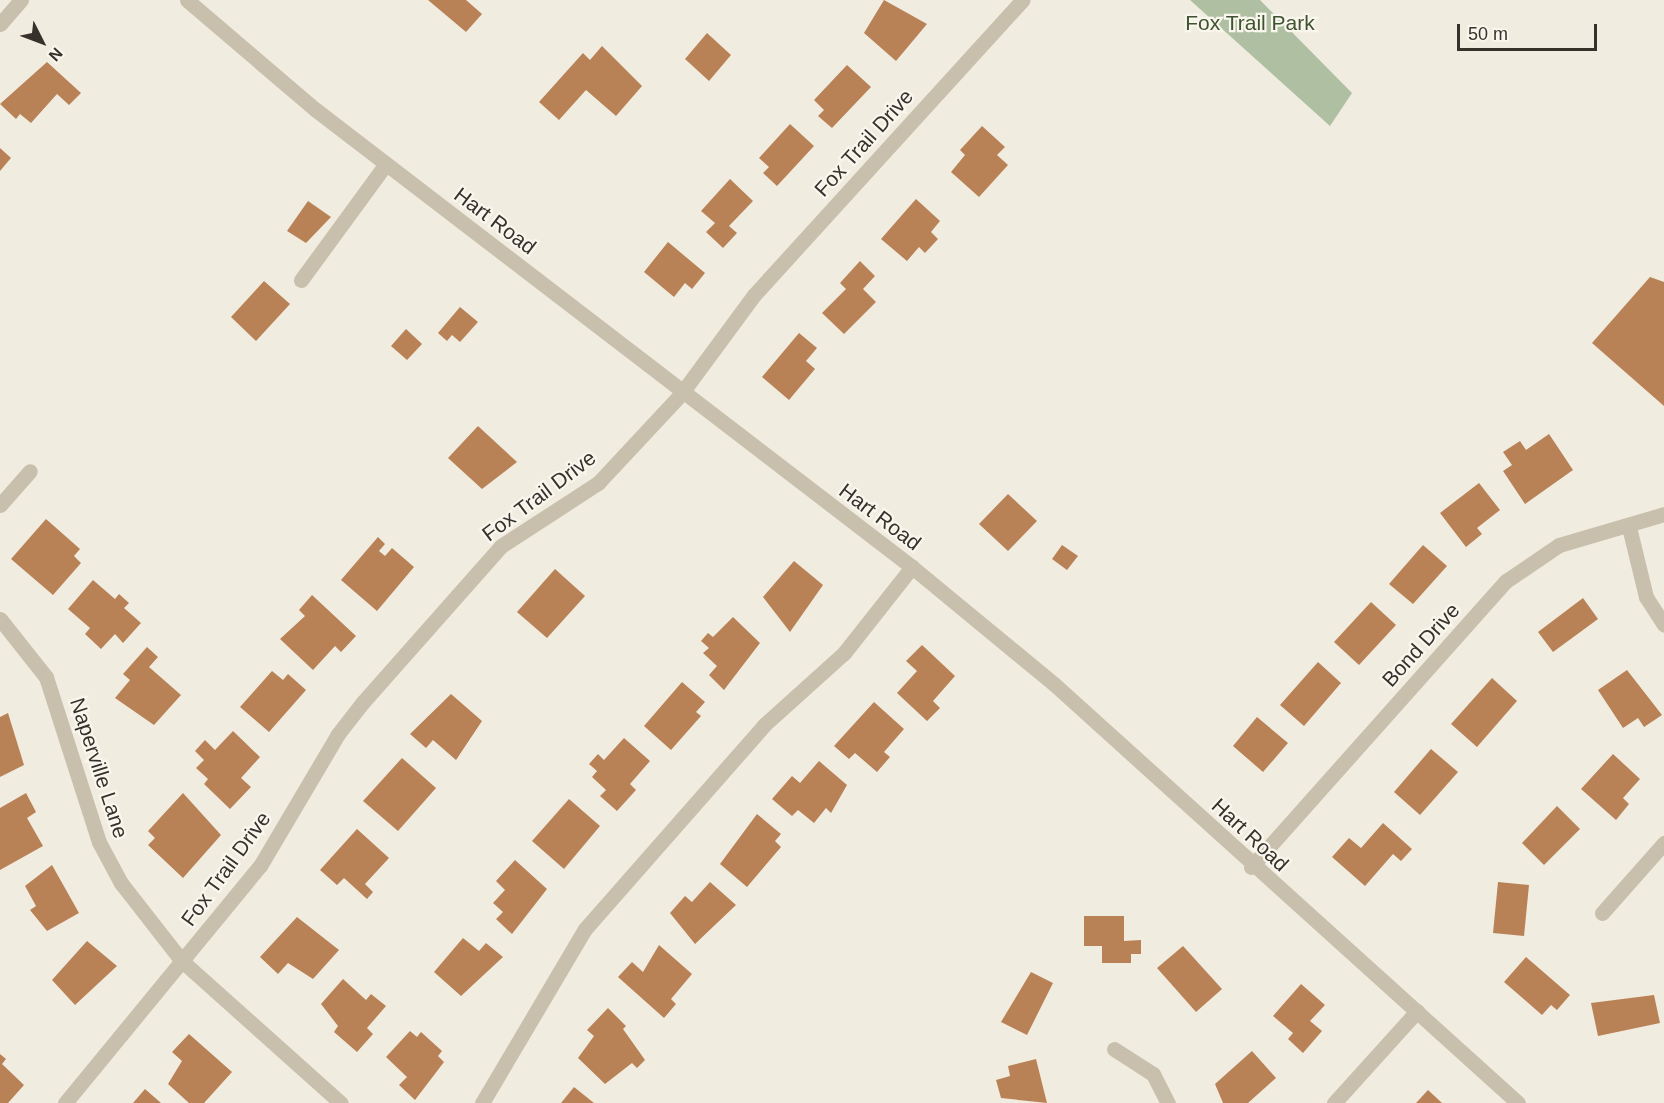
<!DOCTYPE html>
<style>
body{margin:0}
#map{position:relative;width:1664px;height:1103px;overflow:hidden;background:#f1ece0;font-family:Helvetica,sans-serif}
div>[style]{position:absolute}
.green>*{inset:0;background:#afbfa2}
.building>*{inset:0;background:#b98256}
.minor>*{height:15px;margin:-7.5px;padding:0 7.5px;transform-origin:7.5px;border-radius:7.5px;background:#c8bfad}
span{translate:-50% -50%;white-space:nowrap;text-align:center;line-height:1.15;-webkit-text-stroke:4.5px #f9f6ed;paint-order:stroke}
.park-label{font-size:21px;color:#405331}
.street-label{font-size:21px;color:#37312b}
.north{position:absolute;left:12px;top:12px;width:60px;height:60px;-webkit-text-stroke:4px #f9f6ed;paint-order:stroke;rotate:132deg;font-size:16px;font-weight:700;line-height:24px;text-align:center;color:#37312b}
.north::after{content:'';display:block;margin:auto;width:21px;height:27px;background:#37312b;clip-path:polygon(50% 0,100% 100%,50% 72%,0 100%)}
.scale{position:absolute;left:1457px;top:24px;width:140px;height:27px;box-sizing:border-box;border:3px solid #37312b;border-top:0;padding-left:8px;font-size:18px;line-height:21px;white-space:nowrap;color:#37312b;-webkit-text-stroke:4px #f9f6ed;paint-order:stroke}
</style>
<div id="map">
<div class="green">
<i style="clip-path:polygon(1190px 0,1260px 0,1352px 93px,1330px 126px)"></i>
</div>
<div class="building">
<i style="clip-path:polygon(428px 0,466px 0,482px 14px,466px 32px)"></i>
<i style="clip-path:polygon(884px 0,927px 24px,896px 61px,864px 33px)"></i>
<i style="clip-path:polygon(707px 33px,731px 55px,709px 81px,685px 59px)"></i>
<i style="clip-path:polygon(602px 46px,642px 86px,616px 116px,586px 90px,559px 120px,539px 102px,583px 53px,590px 60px)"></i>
<i style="clip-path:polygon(47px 62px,81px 93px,69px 105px,57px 94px,31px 123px,20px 114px,16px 119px,0 104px)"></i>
<i style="clip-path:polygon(847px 65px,871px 87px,832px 128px,818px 116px,824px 110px,814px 100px)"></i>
<i style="clip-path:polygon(790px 124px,814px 146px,777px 186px,763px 173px,769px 167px,759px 158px)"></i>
<i style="clip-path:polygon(982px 126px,1005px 147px,997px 155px,1008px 165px,979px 197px,951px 172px,965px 155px,960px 150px)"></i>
<i style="clip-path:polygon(0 148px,11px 158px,0 171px)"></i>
<i style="clip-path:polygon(730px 179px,753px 201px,729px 226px,737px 233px,723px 248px,706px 232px,715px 223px,701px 211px)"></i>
<i style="clip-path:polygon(916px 199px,940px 221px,931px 232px,938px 239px,925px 253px,919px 247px,907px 261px,881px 239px)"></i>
<i style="clip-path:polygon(308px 201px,331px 217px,306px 243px,287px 231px)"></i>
<i style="clip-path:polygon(668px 242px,705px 273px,692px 289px,685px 283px,674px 297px,644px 272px)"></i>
<i style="clip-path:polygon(860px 261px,875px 276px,863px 289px,876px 302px,844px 334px,822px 313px,846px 289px,840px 283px)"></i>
<i style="clip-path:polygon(1650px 277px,1664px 282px,1664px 406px,1592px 343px)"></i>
<i style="clip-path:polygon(264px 281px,290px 304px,256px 341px,231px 317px)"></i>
<i style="clip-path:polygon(460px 307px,478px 322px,460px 342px,452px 335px,447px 341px,438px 333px)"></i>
<i style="clip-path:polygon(406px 329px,422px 344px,407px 360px,391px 346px)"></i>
<i style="clip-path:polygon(799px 333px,817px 348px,806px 361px,815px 369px,789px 400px,762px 377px)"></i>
<i style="clip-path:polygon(478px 426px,517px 462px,482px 489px,448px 458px)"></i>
<i style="clip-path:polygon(1549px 434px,1573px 470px,1525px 504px,1503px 471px,1512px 465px,1503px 452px,1520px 441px,1526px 450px)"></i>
<i style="clip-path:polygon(1479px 483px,1500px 510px,1477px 528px,1482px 534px,1466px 547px,1440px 513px)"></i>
<i style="clip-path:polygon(1008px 494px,1037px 521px,1008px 551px,979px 524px)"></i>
<i style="clip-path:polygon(46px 519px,80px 549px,74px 556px,81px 563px,53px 595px,11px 559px)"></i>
<i style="clip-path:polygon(378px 537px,385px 544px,379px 551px,385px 556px,392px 548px,414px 567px,377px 611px,341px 580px)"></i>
<i style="clip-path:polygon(1062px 545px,1078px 556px,1067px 570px,1052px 559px)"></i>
<i style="clip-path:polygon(1423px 545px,1447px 566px,1413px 604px,1389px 584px)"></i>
<i style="clip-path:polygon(794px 561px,823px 585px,790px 632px,763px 597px)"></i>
<i style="clip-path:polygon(555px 569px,585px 596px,547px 638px,517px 612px)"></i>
<i style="clip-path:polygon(93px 580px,115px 599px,119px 594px,129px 603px,124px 608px,141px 623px,123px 643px,115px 634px,101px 649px,85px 634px,90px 628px,68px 609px)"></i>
<i style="clip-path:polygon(312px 595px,356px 636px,341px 652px,335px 646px,313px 670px,280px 639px,305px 616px,299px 610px)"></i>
<i style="clip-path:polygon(1583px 598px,1598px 619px,1553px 652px,1538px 632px)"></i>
<i style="clip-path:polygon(1371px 602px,1396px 625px,1359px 665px,1334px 642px)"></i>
<i style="clip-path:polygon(733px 617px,760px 643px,724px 690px,709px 675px,717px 666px,703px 653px,709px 648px,701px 641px,708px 633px,713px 637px)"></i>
<i style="clip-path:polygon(922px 645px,955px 676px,933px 701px,940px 708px,927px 721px,897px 693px,917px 671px,906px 661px)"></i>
<i style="clip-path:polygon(147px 647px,158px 657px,149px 667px,181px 695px,154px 725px,115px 698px,130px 680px,123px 674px)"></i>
<i style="clip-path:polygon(1318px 662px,1341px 683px,1304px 726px,1280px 705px)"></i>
<i style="clip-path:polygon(1627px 670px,1662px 715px,1644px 727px,1638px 718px,1623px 728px,1598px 690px)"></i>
<i style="clip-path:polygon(272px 671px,283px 680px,288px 674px,306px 690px,269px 732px,240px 707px)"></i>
<i style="clip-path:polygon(1492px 678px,1517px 701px,1477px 747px,1451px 724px)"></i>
<i style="clip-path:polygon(682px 682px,705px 702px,696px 712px,701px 716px,671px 750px,644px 726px)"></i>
<i style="clip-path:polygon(451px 694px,482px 721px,456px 760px,433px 740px,426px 748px,410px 734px)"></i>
<i style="clip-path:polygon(874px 702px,904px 729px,884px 752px,890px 757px,877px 772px,855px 753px,849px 759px,834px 746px)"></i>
<i style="clip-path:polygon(8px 713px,24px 765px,0 777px,0 717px)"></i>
<i style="clip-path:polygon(1257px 717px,1288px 743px,1263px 772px,1233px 746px)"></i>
<i style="clip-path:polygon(233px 731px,260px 757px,241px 778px,251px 787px,230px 809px,204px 784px,208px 779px,196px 768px,204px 760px,195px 751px,205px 740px,215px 750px)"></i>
<i style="clip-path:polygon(624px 738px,650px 761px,630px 784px,636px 790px,617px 811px,600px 796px,606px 790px,592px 777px,597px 771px,589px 764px,598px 754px,604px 760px)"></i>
<i style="clip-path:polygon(1431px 749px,1458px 772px,1420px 815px,1394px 792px)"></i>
<i style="clip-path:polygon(1613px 754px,1640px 779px,1623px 798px,1629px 804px,1616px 820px,1581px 789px)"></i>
<i style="clip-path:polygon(402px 758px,436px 788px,398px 831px,363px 801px)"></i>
<i style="clip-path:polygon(819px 761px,847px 785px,831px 813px,826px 808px,814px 823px,798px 810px,792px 816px,772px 799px,792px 776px,800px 783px)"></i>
<i style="clip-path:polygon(26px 793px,36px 812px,27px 818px,43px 846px,0 870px,0 808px)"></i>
<i style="clip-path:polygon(183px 793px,221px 835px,183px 878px,148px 845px,155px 838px,148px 831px)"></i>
<i style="clip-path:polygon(569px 799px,600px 826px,564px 869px,532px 841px)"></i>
<i style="clip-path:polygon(1557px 806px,1580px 829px,1544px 865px,1522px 843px)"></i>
<i style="clip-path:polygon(757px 814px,781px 834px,775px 841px,781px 847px,747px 887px,720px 864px)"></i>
<i style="clip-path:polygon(1383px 823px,1412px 849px,1401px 861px,1393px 854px,1365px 886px,1332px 857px,1349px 838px,1361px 848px)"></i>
<i style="clip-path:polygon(357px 829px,389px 858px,365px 884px,373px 892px,367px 899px,344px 878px,337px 885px,320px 870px)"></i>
<i style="clip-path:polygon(515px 860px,547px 889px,512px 934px,496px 919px,503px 912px,493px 903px,505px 890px,496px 881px)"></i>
<i style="clip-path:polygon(52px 865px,79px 913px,47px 931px,30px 910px,36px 906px,25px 886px)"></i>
<i style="clip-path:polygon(710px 882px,736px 905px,695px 944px,670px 913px,685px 896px,692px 902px)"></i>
<i style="clip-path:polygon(1498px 882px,1529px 885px,1524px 936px,1493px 933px)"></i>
<i style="clip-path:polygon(1084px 916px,1124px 916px,1124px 941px,1141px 940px,1141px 954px,1131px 954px,1131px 963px,1102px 963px,1102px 946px,1084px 946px)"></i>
<i style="clip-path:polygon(297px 917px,339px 950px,313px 979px,288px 963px,278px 974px,260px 957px)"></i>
<i style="clip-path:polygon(463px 938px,479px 951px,486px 943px,503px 957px,461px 996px,434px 972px)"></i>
<i style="clip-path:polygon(87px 941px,117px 966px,75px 1005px,52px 980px)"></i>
<i style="clip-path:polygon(659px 945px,692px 974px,671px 999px,676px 1004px,664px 1018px,618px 977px,632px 962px,643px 972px)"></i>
<i style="clip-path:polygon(1183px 946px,1222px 989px,1196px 1012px,1157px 968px)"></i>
<i style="clip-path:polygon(1526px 957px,1570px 995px,1557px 1010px,1551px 1005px,1542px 1015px,1504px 982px)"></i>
<i style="clip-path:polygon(1031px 972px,1053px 983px,1027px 1035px,1001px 1022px)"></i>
<i style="clip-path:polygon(343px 979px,366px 1000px,371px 994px,386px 1006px,367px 1028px,373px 1034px,357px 1052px,334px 1032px,338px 1026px,321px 1004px)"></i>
<i style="clip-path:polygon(1301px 984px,1325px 1005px,1310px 1021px,1322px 1031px,1303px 1053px,1288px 1039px,1293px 1033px,1273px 1016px)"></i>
<i style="clip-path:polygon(1654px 995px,1660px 1023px,1598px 1036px,1591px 1003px)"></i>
<i style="clip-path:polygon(608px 1008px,626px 1026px,623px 1029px,645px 1060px,637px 1068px,632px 1063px,605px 1084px,578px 1058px,594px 1036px,587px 1030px)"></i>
<i style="clip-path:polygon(410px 1031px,417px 1037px,421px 1032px,442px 1051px,438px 1056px,444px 1062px,415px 1100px,399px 1085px,407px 1077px,386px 1057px)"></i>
<i style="clip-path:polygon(189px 1034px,232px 1072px,204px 1103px,189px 1103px,168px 1084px,182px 1061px,172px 1052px)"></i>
<i style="clip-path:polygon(1252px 1051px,1276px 1078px,1248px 1103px,1223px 1103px,1215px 1084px)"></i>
<i style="clip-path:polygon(0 1054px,6px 1059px,2px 1064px,24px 1085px,8px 1103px,0 1103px)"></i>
<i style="clip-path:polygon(1036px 1059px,1047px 1103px,1001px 1098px,996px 1080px,1010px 1076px,1008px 1066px)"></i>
<i style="clip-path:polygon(574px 1087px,594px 1103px,561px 1103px)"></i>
<i style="clip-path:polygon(145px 1089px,161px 1103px,133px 1103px)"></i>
<i style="clip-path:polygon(1428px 1090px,1442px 1103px,1416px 1103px)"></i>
</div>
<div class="minor">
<i style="left:187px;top:0;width:170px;rotate:40.5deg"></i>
<i style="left:316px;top:110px;width:751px;rotate:37.48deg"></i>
<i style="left:912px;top:567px;width:184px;rotate:39.5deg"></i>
<i style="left:1054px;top:684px;width:625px;rotate:42.08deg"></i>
<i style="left:0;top:24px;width:32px;rotate:-49deg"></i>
<i style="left:301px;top:280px;width:144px;rotate:-53.8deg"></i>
<i style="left:0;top:505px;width:45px;rotate:-48.6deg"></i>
<i style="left:1629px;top:527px;width:72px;rotate:76.3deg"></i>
<i style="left:1646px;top:597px;width:33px;rotate:57deg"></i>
<i style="left:0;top:619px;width:74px;rotate:51.6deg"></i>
<i style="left:46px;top:677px;width:173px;rotate:72.2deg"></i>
<i style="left:99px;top:842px;width:47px;rotate:61.8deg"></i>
<i style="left:121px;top:883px;width:99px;rotate:52deg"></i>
<i style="left:182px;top:961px;width:213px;rotate:41.8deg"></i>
<i style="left:1251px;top:867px;width:383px;rotate:-48.3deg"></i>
<i style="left:1506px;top:581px;width:64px;rotate:-34.2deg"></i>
<i style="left:1559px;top:545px;width:109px;rotate:-16.4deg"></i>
<i style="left:1602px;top:913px;width:94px;rotate:-48.5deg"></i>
<i style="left:1114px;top:1049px;width:46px;rotate:32.7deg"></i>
<i style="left:1153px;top:1074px;width:33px;rotate:63deg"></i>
<i style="left:65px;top:1103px;width:307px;rotate:-50.6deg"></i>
<i style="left:260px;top:866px;width:153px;rotate:-59.4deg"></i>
<i style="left:338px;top:734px;width:41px;rotate:-52deg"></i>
<i style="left:363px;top:702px;width:208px;rotate:-48.5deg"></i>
<i style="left:501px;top:546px;width:116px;rotate:-33deg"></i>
<i style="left:598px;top:483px;width:122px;rotate:-47deg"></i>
<i style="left:681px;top:394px;width:123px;rotate:-53.6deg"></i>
<i style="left:754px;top:295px;width:399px;rotate:-47.7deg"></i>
<i style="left:482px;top:1103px;width:202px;rotate:-59.4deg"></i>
<i style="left:585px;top:929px;width:271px;rotate:-48.7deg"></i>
<i style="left:764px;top:725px;width:108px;rotate:-42deg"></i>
<i style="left:844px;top:653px;width:110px;rotate:-51.7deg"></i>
<i style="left:1334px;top:1103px;width:124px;rotate:-47.9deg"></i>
</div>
<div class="park-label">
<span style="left:1250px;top:23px">Fox Trail Park</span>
</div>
<div class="street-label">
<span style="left:864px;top:143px;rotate:-48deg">Fox Trail Drive</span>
<span style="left:495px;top:221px;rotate:37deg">Hart Road</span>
<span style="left:539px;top:496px;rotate:-37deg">Fox Trail Drive</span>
<span style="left:880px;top:517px;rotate:37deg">Hart Road</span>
<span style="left:1421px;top:645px;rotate:-48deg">Bond Drive</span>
<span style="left:99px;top:768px;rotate:72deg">Naperville Lane</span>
<span style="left:1250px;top:835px;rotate:43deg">Hart Road</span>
<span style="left:226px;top:869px;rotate:-54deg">Fox Trail Drive</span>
</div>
<div class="north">N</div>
<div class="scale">50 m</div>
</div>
